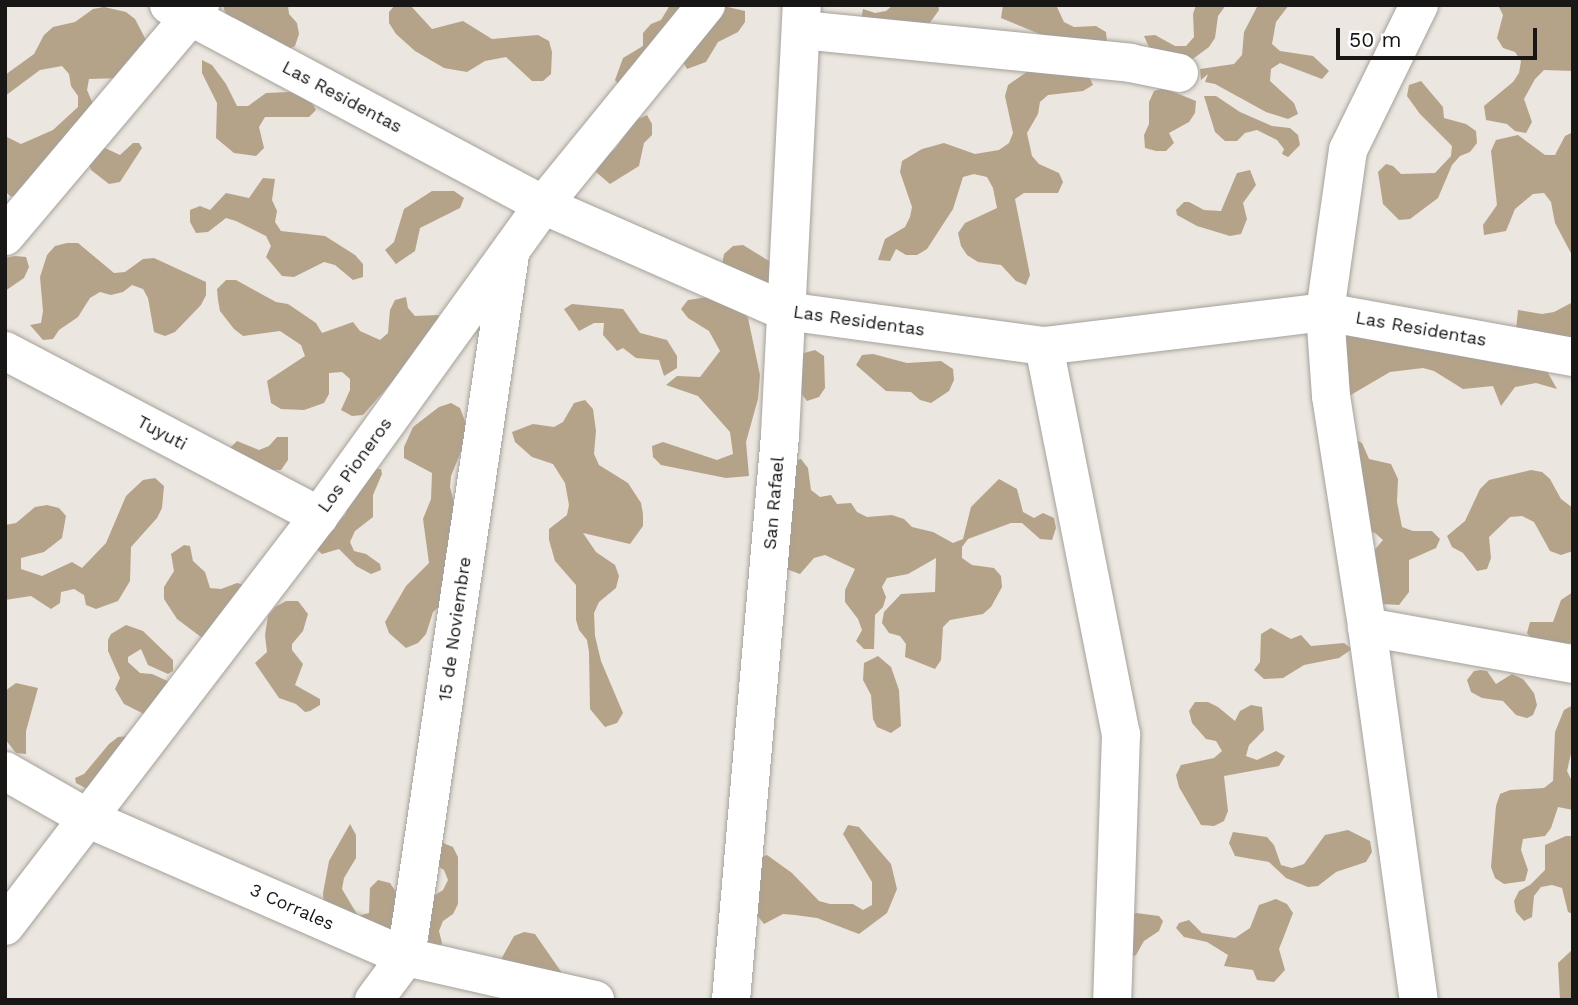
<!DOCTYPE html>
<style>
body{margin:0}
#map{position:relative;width:1578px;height:1005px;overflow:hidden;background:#ebe6df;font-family:"Work Sans",sans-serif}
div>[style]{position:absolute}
.forest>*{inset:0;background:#b5a389}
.roads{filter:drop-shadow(0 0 2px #a5a19a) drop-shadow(0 0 2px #a5a19a)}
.minor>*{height:38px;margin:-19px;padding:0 19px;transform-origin:19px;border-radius:19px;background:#fff}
span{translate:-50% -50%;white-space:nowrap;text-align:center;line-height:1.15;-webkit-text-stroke:5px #fff;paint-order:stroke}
.street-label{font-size:18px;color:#191715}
.frame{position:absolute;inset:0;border:7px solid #191715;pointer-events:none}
.scale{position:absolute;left:1336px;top:28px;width:201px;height:32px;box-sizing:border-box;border:4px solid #191715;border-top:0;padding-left:9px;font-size:21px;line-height:24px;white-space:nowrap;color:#191715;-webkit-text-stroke:5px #fff;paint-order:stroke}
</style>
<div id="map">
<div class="forest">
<i style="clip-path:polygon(223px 5px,288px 5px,289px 14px,297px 23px,299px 34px,295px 46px,285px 51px,226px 16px)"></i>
<i style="clip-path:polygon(395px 5px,410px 5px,432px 29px,463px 21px,492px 39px,538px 35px,549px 41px,552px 52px,551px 74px,543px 81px,532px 81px,506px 57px,485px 61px,467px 72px,444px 68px,415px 51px,396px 34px,389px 23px,389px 12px)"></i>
<i style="clip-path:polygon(670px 5px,699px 5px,621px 87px,615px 80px,623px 58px,643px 46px,643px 33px,651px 24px,661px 20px)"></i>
<i style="clip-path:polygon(893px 5px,938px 5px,939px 10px,929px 24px,861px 20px,863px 9px,875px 13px,886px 11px)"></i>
<i style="clip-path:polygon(1056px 5px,1064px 22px,1074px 27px,1096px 26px,1106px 32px,1107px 43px,1076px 49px,1001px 18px,1003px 5px)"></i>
<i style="clip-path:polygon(1196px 5px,1226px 5px,1218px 16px,1215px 38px,1209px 47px,1190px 61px,1168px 59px,1149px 47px,1144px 36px,1155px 35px,1175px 46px,1186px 46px,1194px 37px,1193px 14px)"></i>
<i style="clip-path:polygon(1258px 5px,1289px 5px,1276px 22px,1272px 44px,1280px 51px,1313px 56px,1329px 71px,1322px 79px,1280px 63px,1271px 69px,1270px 81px,1294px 103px,1298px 114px,1288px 119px,1266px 112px,1215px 84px,1205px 82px,1208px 74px,1201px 80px,1200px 69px,1234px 64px,1242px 55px,1244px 32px)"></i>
<i style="clip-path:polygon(1498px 5px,1573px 5px,1573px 71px,1544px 70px,1535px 79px,1524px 99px,1532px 122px,1526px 133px,1515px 131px,1507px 124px,1486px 120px,1484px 106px,1513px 82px,1519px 73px,1521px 61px,1515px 52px,1503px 48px,1497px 38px,1503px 15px)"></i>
<i style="clip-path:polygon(723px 6px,745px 11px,745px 22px,738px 32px,718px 42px,706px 62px,687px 69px,682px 60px)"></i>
<i style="clip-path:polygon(104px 7px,126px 12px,135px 19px,146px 40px,122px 78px,89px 79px,87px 90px,96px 111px,21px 198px,10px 196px,5px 191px,5px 136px,21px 144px,53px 130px,78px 107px,78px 96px,71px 86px,69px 74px,62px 66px,40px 70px,5px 96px,5px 75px,34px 54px,44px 35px,53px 27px,75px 22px,93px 9px)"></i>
<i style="clip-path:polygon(202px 60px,212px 65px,226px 84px,237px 106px,248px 106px,266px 93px,290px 92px,310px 100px,316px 110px,309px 117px,265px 117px,259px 127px,264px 148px,256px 156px,234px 153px,216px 138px,217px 103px,202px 73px)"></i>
<i style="clip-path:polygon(1028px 71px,1088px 74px,1093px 85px,1083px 91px,1048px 95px,1040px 102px,1038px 114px,1027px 133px,1032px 156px,1039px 164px,1059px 173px,1063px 182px,1058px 193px,1024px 193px,1015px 199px,1030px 275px,1026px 285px,1016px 281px,1001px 265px,978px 262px,967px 255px,961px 246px,958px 233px,965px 223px,997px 208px,993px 188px,987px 177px,974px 174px,963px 177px,953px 209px,927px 249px,917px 255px,906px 255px,896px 249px,890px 261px,878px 260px,885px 239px,905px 227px,910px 217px,912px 207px,900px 172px,902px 161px,922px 149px,944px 143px,975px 154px,999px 150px,1009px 143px,1013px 133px,1005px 96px,1008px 85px)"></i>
<i style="clip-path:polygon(1421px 81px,1443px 107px,1444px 118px,1466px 124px,1476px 131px,1477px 143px,1470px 152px,1460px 156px,1452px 165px,1438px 198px,1410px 219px,1399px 220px,1383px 204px,1378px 172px,1386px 164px,1393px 166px,1401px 174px,1435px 173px,1451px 156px,1452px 146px,1420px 114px,1407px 96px,1409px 85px)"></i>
<i style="clip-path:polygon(1164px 88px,1196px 101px,1195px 113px,1189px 122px,1169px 133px,1174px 143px,1166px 151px,1156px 151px,1145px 148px,1144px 135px,1149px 124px,1149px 102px,1154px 91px)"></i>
<i style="clip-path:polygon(1204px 96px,1216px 96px,1240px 112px,1272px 126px,1290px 128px,1298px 135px,1300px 145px,1288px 157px,1282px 154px,1284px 149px,1277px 140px,1257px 130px,1245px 133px,1237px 141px,1225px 141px,1215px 132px)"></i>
<i style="clip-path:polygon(647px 115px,652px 124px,652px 135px,644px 143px,639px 166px,610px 184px,596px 172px,596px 161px,615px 149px,636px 120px)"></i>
<i style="clip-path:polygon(1573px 132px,1573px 257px,1555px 223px,1551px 202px,1544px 193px,1533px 194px,1515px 209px,1506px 231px,1484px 235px,1483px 225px,1497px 205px,1491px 151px,1496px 140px,1518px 135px,1545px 155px,1555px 155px,1565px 136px)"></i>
<i style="clip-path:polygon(133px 143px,139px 143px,142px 148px,120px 182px,109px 184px,91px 170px,89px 164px,99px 150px,105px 148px,120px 155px)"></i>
<i style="clip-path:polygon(1250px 170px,1256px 185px,1243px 203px,1247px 219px,1241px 234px,1230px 236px,1197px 226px,1177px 215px,1176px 210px,1184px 202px,1189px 202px,1204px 210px,1221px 211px,1237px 173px)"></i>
<i style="clip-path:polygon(263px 178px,275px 179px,272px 200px,277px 211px,275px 222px,281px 231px,325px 236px,355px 255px,363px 264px,363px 277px,353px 280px,335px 265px,324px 262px,294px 277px,282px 276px,266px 257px,271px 246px,266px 236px,236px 221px,226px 218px,208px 232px,196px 233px,190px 222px,190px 210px,200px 206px,210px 210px,226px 193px,249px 198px)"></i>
<i style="clip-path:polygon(432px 191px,454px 191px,464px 198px,460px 208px,420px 228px,415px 251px,396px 264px,385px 250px,394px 242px,404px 209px)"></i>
<i style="clip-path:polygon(67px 243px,78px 243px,114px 273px,125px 272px,143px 259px,154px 258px,206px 282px,206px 295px,201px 305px,175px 332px,165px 336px,154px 332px,148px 298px,143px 289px,132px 285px,123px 292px,111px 295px,100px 292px,90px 298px,78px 317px,59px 330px,53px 339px,43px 340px,30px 325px,41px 323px,43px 311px,40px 277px,47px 255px,55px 246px)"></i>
<i style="clip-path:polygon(743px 245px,774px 264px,771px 287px,722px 265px,724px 254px,733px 246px)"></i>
<i style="clip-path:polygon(15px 256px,26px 257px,29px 267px,24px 278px,5px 291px,5px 258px)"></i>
<i style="clip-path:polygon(226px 280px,236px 280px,276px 302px,288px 304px,316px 323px,322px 333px,353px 322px,360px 331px,380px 340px,388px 333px,390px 310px,395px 300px,406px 297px,408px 308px,415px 316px,438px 315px,444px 323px,363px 415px,352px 416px,341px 410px,350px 390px,350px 379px,342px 372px,329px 373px,329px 394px,324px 403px,304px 410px,281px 409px,271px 403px,267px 381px,305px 356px,301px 345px,280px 331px,243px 336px,234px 329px,220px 311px,218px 300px,217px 289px)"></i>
<i style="clip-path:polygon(721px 295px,742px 308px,748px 318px,760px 375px,758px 399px,746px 442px,749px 476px,726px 478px,661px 465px,653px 457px,652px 446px,663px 442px,717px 460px,733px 454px,730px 432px,698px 396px,666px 385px,677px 376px,700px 377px,720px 351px,709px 331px,688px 318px,681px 309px,688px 300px)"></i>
<i style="clip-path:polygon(1573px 302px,1573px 345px,1516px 330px,1518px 310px,1542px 314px,1554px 312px)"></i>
<i style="clip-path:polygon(572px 304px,623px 309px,640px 333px,667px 340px,677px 356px,677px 368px,664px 376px,659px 360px,636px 358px,623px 348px,617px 351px,603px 335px,604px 323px,594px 323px,579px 331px,564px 309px)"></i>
<i style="clip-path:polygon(1339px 331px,1361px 333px,1404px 346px,1543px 364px,1557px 389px,1536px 383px,1515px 387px,1501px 406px,1493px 386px,1463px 389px,1434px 371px,1423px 368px,1390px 372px,1349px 396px)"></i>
<i style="clip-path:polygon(815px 350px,824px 356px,825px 388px,819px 397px,807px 401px,800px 392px,799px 365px,804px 353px)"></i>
<i style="clip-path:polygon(873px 354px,907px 363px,941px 361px,953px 369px,954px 380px,949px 391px,931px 403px,920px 400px,911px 392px,886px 391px,856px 365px,862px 355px)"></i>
<i style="clip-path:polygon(585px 400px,593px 409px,596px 431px,594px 454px,599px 465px,628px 483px,641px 503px,643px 514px,643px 526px,630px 544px,583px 533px,596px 552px,615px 565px,619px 576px,616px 588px,599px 602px,594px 613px,595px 636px,601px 661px,623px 713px,617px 723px,605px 727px,590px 709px,589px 652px,587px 640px,579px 630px,576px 620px,576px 585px,555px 561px,549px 540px,549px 529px,567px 515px,569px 505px,565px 483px,553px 464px,532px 457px,515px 442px,512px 432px,533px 424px,554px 427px,563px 422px,574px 403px)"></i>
<i style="clip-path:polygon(451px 403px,460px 408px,469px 432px,451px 476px,450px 487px,459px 522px,441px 605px,433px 612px,426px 634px,418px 643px,406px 648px,389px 633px,385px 622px,406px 586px,429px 563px,423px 519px,431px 499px,432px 473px,404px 458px,404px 447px,413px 427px,439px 407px)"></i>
<i style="clip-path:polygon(277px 437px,288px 437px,288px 460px,281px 470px,270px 470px,229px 449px,237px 441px,259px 450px,269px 446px)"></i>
<i style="clip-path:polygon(1356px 440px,1362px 443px,1369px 459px,1391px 464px,1398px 479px,1397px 502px,1402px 527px,1413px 531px,1432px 531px,1440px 539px,1436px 548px,1409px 560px,1409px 592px,1399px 605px,1382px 604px,1372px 553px,1383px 540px,1375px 533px,1357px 528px)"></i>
<i style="clip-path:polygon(801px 459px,808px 468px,811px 490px,820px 497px,831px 495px,837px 504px,851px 503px,857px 512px,867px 517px,892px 515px,904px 519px,912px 527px,933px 532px,953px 543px,963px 539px,971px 507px,999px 479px,1017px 489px,1023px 512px,1034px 518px,1043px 513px,1054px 518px,1056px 528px,1052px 540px,1040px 539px,1022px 523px,1011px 523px,968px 539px,962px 547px,962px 558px,972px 565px,994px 568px,1001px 576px,1002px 587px,991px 607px,983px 614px,950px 620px,943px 627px,941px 660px,935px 669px,905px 657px,906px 644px,900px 636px,889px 633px,882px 623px,884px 612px,901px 594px,935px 592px,936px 558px,908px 574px,887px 578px,882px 587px,886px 597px,883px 607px,875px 615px,874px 649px,864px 649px,856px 641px,862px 630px,858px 619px,845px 602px,845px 590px,855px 569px,825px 555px,814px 558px,800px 574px,789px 570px,780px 562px,791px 462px)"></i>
<i style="clip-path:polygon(374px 469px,381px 469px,382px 474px,373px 495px,373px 517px,355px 531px,350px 542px,354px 551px,366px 554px,380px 564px,381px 570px,371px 574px,356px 566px,339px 549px,322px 554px,314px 547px,345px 515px,351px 497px)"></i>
<i style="clip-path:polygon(1531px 470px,1542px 472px,1550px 479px,1561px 499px,1573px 508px,1573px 551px,1561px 555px,1550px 551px,1534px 522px,1522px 516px,1510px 517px,1489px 537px,1491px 558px,1487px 569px,1477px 571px,1463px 553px,1452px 547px,1447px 536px,1465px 521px,1480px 489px,1489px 480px)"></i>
<i style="clip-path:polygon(155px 478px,164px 486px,162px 508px,157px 518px,131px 547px,130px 581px,118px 601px,96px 609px,86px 605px,84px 595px,74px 589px,61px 592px,60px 603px,51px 609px,31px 596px,5px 600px,5px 525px,16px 523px,35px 507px,47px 505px,59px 508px,66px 516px,62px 538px,44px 552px,21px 558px,21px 569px,42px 576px,72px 562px,82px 568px,106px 543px,126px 496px,143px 480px)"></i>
<i style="clip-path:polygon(184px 545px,190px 546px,193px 561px,205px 572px,210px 588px,221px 589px,237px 583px,248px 586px,207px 636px,201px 637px,177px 619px,164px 599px,164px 587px,174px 571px,171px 554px)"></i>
<i style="clip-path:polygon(1573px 592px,1573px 642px,1561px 647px,1538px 647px,1527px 633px,1530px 622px,1553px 622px,1561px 600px)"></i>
<i style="clip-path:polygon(286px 601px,298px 601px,308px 614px,303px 631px,292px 644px,292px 650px,303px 664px,295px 685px,320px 699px,320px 705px,310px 711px,305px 712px,296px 704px,279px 698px,255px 663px,267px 652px,265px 635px,268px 616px,275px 607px)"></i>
<i style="clip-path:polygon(126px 625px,143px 631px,173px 660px,173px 671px,168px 674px,148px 665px,141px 649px,128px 657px,128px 662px,140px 673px,152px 674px,172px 683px,144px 714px,124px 704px,115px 689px,120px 678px,108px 651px,108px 640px,111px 634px)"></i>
<i style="clip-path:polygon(1271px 628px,1291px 639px,1301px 635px,1311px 646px,1344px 643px,1352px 649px,1339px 658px,1304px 665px,1283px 678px,1264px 679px,1254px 670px,1260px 662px,1261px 634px)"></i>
<i style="clip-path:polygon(878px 656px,891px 667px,899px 690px,901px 726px,891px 733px,877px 727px,873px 719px,871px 695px,863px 680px,864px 663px)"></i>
<i style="clip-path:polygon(1480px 670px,1487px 671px,1496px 684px,1512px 674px,1523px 679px,1534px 693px,1537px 705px,1533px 715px,1527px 718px,1516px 715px,1503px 701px,1482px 698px,1471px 692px,1467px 680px,1474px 671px)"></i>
<i style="clip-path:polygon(16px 683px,38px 688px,26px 731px,26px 754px,16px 753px,5px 739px,5px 691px)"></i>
<i style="clip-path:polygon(1195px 702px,1208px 702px,1218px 707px,1235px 721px,1240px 711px,1251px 705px,1262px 707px,1264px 730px,1249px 745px,1246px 756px,1257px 760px,1276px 751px,1285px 756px,1279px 766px,1224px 776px,1228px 811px,1224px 821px,1214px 826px,1201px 825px,1179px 787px,1176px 775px,1181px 765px,1214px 758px,1222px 751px,1216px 741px,1206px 739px,1192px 723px,1189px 711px)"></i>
<i style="clip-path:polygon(1573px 705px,1573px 745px,1567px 771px,1573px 783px,1573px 810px,1558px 807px,1551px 828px,1545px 836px,1523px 839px,1521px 850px,1528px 870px,1525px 881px,1504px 884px,1495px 878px,1491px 867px,1496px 806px,1500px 794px,1510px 790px,1544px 788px,1553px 781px,1555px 732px,1564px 710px)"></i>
<i style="clip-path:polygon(129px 736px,87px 789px,76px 783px,75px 778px,84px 774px,109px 744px,118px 737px)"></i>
<i style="clip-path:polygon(350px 824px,356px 835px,356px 858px,344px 878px,342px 889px,358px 916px,369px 913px,370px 888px,378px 880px,390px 883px,396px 892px,398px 903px,392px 926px,383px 933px,324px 905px,323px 893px,329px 861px)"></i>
<i style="clip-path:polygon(848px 825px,859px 827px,891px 864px,897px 889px,887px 913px,859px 934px,817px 918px,795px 915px,783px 914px,764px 924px,757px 915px,756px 859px,767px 855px,792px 873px,819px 901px,830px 904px,853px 904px,863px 910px,872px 905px,872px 882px,843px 834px)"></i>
<i style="clip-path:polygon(1348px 830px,1370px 841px,1372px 852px,1366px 862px,1336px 872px,1318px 886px,1308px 887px,1286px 878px,1269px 862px,1235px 856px,1229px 843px,1233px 832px,1267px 837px,1274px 845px,1281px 865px,1292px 868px,1304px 864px,1325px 835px)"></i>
<i style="clip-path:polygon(1566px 836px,1573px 836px,1573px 914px,1568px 912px,1562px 888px,1552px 885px,1541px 887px,1534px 896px,1532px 917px,1524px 921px,1516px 912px,1514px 901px,1519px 891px,1530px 885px,1545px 870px,1545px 845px)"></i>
<i style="clip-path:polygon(443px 843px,453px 847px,458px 857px,458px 904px,453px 914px,443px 921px,439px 931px,442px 943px,438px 953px,427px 954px,424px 902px,443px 890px,448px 880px,444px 870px,434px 864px,432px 844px)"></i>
<i style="clip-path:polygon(1276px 899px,1287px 904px,1293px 913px,1279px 949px,1285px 970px,1274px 982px,1257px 980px,1253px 970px,1224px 966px,1228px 955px,1207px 942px,1184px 937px,1176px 928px,1179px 923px,1189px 920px,1202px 933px,1235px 938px,1250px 928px,1259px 905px)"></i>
<i style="clip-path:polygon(1136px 913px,1159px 916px,1163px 921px,1159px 931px,1144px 941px,1136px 955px,1131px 957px,1130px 915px)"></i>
<i style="clip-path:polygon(524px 932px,535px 934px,562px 973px,573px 975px,500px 961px,514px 936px)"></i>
<i style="clip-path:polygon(1573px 949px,1573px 1000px,1560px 1000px,1558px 963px)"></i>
</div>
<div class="roads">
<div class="minor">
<i style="left:169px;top:5px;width:424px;rotate:28.1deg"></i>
<i style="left:543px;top:205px;width:264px;rotate:23.7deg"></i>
<i style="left:785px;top:311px;width:261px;rotate:7.7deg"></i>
<i style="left:1044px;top:346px;width:283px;rotate:-6.9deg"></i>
<i style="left:1325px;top:312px;width:252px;rotate:10.3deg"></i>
<i style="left:1419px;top:5px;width:161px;rotate:116.1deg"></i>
<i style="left:1348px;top:150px;width:164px;rotate:98.1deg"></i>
<i style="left:1325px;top:312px;width:84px;rotate:85.9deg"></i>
<i style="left:1331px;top:396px;width:234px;rotate:81.1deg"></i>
<i style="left:1367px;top:627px;width:377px;rotate:82.1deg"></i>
<i style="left:802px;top:30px;width:330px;rotate:5.7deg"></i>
<i style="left:1130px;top:63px;width:50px;rotate:11.5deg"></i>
<i style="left:5px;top:236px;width:302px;rotate:-49.8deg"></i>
<i style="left:1044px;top:346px;width:396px;rotate:78.8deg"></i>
<i style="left:1121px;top:734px;width:266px;rotate:91.9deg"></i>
<i style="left:5px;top:351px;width:355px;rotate:27.7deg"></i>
<i style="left:1367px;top:627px;width:209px;rotate:10.2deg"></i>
<i style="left:5px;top:771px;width:97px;rotate:29.7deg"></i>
<i style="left:89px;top:819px;width:346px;rotate:23.5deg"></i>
<i style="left:406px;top:957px;width:194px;rotate:12.8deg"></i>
<i style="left:5px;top:926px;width:516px;rotate:-52.55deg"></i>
<i style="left:319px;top:516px;width:383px;rotate:-54.2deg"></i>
<i style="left:543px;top:205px;width:258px;rotate:-50.8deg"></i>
<i style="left:374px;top:1000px;width:54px;rotate:-53.3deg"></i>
<i style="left:406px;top:957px;width:711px;rotate:-81.58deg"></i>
<i style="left:731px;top:1000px;width:567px;rotate:-85.04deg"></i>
<i style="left:780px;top:435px;width:431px;rotate:-87.1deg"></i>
</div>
</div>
<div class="street-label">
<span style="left:342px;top:97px;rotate:28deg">Las Residentas</span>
<span style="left:859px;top:321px;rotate:8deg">Las Residentas</span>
<span style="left:1421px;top:329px;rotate:10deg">Las Residentas</span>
<span style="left:162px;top:433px;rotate:28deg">Tuyuti</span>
<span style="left:355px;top:465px;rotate:-54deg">Los Pioneros</span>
<span style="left:774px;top:503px;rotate:-85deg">San Rafael</span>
<span style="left:455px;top:629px;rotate:-82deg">15 de Noviembre</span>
<span style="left:292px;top:907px;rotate:24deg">3 Corrales</span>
</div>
<div class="frame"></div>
<div class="scale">50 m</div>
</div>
